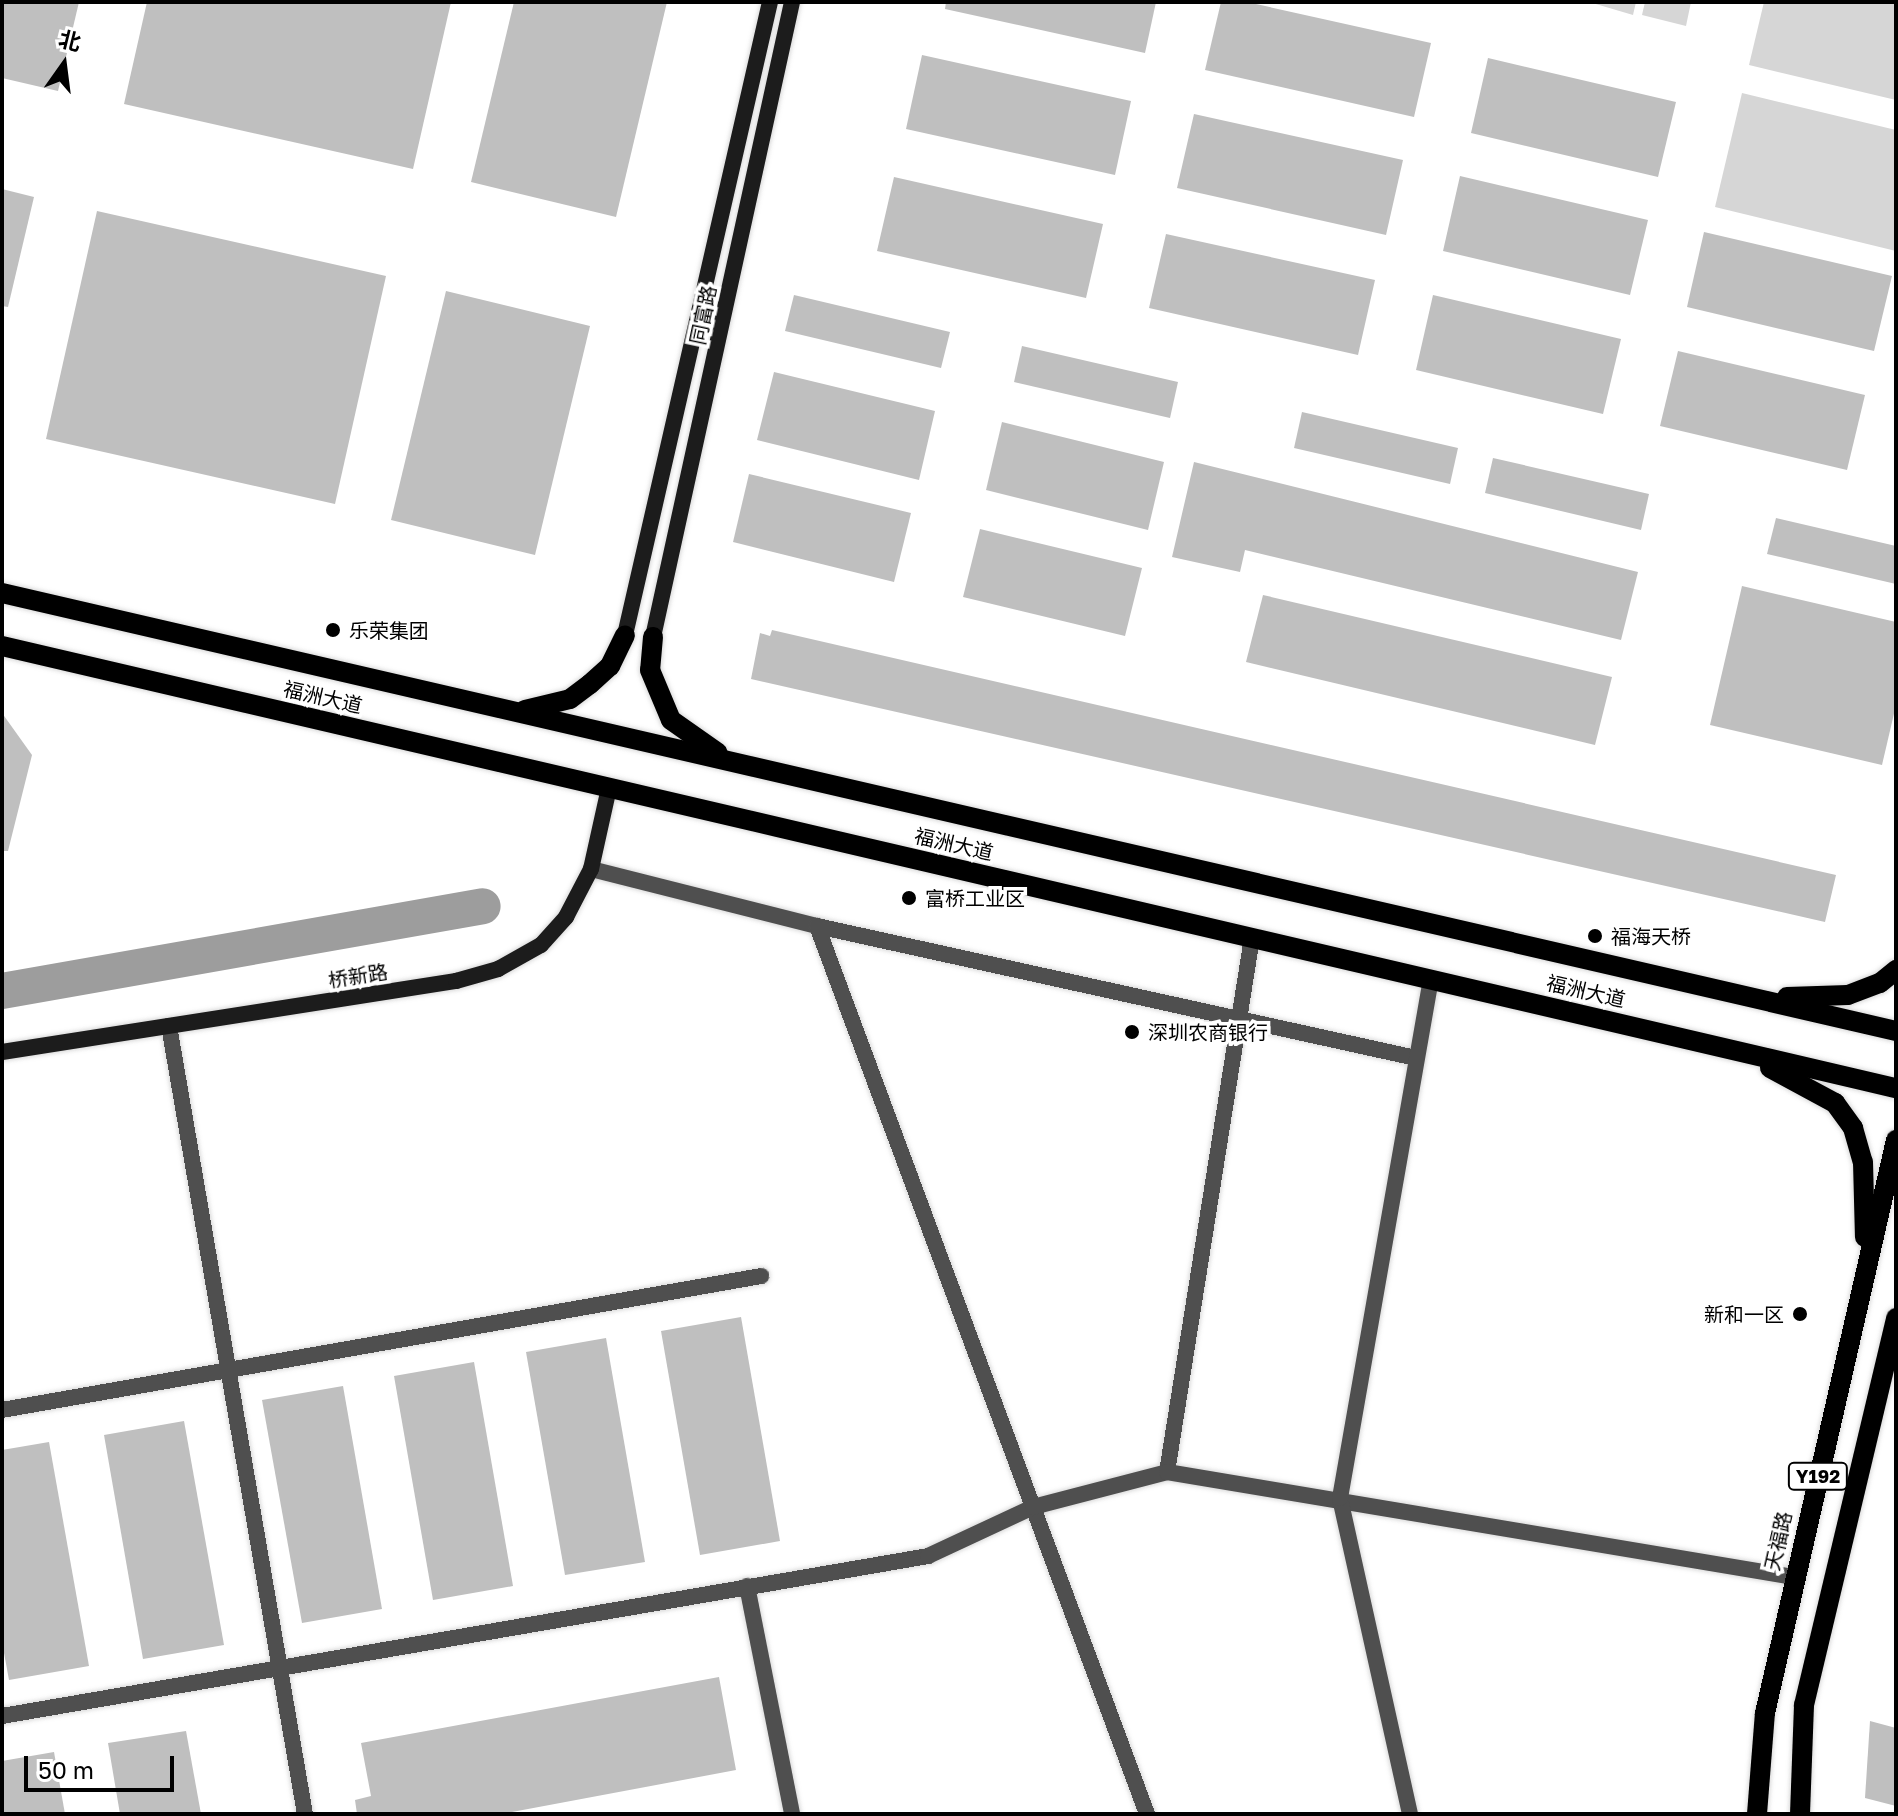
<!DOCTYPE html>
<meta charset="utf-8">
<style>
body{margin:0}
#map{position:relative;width:1898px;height:1816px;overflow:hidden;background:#fff;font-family:"Golos Text","Noto Sans SC",sans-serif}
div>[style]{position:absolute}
.green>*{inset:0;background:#d6d6d6}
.river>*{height:36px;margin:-18px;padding:0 18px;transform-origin:18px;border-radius:18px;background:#9d9d9d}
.building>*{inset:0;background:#bfbfbf}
.roads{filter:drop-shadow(0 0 2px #dbdbdb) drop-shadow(0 0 2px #dbdbdb)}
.street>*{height:16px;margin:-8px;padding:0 8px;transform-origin:8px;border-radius:8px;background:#4f4f4f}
.secondary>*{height:16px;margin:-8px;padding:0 8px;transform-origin:8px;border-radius:8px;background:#1c1c1c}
.primary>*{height:20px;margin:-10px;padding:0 10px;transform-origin:10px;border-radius:10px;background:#000}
.dots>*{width:22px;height:22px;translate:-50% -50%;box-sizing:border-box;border:4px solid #fff;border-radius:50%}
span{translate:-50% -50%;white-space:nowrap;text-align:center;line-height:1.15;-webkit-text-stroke:7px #fff;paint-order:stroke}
.shield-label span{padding:2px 6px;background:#fff;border:2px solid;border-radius:6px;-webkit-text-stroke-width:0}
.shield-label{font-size:18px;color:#000;font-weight:700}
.street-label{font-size:20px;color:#000}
.poi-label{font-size:20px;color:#000}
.left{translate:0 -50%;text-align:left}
.right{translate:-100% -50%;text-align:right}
.frame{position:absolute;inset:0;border:4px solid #000;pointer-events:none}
.north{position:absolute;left:24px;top:24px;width:80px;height:80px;-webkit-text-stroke:6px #fff;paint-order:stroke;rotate:14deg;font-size:22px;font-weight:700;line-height:32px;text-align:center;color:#000}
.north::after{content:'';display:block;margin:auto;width:28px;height:36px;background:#000;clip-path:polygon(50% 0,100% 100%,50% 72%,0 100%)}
.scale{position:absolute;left:24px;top:1756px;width:150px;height:36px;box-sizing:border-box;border:4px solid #000;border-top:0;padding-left:10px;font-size:24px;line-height:28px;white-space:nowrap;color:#000;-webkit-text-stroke:6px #fff;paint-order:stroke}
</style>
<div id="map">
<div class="green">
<i style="clip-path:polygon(1589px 2px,1636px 2px,1633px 15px)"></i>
<i style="clip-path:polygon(1645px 2px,1691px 2px,1686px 26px,1642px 15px)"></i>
<i style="clip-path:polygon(1764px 2px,1896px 2px,1896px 100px,1749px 65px)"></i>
<i style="clip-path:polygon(1742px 93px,1896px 130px,1896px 251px,1715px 207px)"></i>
</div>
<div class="river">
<i style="left:2px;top:991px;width:488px;rotate:-10deg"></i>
</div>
<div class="building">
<i style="clip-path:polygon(2px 2px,79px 2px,58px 91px,2px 78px)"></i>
<i style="clip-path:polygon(147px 2px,451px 2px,413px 169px,124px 104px)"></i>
<i style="clip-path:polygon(514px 2px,667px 2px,616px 217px,471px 182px)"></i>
<i style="clip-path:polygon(946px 2px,1156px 2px,1145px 53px,945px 9px)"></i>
<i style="clip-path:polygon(1221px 2px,1247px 2px,1431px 43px,1414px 117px,1205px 70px)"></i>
<i style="clip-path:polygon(922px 55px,1131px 101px,1115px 175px,906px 129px)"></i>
<i style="clip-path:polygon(1488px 58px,1676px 102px,1658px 177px,1471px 133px)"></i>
<i style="clip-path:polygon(1194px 114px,1403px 160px,1386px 235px,1177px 188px)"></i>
<i style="clip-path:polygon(1460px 176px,1648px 220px,1630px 295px,1443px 251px)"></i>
<i style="clip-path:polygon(894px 177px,1103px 224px,1086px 298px,877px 251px)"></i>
<i style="clip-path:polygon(2px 189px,34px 197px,8px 307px,2px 306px)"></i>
<i style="clip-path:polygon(97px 211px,386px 276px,335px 504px,46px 439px)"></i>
<i style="clip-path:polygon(1704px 232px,1892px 276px,1874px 351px,1687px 307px)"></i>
<i style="clip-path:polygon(1166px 234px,1375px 280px,1358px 355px,1149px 308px)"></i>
<i style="clip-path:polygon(446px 291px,590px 326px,535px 555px,391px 520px)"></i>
<i style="clip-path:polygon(794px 295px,950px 332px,941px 368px,785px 331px)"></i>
<i style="clip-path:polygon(1433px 295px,1621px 339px,1603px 414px,1416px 370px)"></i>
<i style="clip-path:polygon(1022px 346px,1178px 382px,1170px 418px,1014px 382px)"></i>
<i style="clip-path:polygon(1678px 351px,1865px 395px,1847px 470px,1660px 426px)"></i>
<i style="clip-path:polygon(774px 372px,935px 411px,919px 480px,757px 440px)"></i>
<i style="clip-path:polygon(1302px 412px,1458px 448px,1450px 484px,1294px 448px)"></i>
<i style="clip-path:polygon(1002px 422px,1164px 462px,1148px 530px,986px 490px)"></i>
<i style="clip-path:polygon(1493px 458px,1649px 494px,1641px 530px,1485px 493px)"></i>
<i style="clip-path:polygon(1194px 462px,1638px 572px,1621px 640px,1245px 550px,1240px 572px,1172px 557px)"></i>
<i style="clip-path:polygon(749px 474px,911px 513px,894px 582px,733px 542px)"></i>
<i style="clip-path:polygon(1776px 518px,1896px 546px,1896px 584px,1767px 554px)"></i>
<i style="clip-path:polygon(980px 529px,1142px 568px,1125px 636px,963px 597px)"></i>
<i style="clip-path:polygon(1742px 586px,1896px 622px,1896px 705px,1882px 765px,1710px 725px)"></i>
<i style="clip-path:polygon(1263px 595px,1612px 677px,1595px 745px,1246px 662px)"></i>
<i style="clip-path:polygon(772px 630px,1836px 875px,1825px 922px,751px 679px,760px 633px,770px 636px)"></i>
<i style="clip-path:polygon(2px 713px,32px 755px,8px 851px,2px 851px)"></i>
<i style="clip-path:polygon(741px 1317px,780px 1541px,700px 1555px,661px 1331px)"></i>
<i style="clip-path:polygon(606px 1338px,645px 1562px,565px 1575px,526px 1352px)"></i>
<i style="clip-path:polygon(474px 1362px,513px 1586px,433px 1600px,394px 1376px)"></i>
<i style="clip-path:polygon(343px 1386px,382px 1609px,302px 1623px,262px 1400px)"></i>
<i style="clip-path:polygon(184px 1421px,224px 1645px,143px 1659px,104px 1435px)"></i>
<i style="clip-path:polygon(49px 1442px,89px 1666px,9px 1680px,2px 1642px,2px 1450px)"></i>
<i style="clip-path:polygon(719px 1677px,736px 1770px,502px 1814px,357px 1814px,355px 1800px,371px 1796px,361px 1743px)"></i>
<i style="clip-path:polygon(1870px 1721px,1896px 1728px,1896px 1806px,1865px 1798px)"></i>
<i style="clip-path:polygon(186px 1731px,201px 1814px,120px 1814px,108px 1743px)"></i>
<i style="clip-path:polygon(54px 1752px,65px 1814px,2px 1814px,2px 1761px)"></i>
</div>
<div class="roads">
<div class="street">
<i style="left:591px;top:869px;width:233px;rotate:14.2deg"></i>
<i style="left:817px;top:926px;width:613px;rotate:12.43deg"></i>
<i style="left:817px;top:926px;width:947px;rotate:69.61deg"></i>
<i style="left:169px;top:1026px;width:800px;rotate:80.21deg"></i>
<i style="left:2px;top:1410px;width:771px;rotate:-10.01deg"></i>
<i style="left:1167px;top:1472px;width:541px;rotate:-80.96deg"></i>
<i style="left:747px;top:1586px;width:232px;rotate:78.8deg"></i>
<i style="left:2px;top:1716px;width:940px;rotate:-9.8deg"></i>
<i style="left:928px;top:1556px;width:116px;rotate:-25deg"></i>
<i style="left:1033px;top:1507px;width:138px;rotate:-14.6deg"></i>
<i style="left:1167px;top:1472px;width:636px;rotate:9.51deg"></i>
<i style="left:1410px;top:1814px;width:324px;rotate:-102.5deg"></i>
<i style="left:1340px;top:1498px;width:527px;rotate:-80.06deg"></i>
</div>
<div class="secondary">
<i style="left:625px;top:635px;width:649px;rotate:-77.1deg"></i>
<i style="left:653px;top:637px;width:650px;rotate:-77.65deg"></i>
<i style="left:2px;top:1052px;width:460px;rotate:-8.9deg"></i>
<i style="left:456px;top:981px;width:44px;rotate:-15.9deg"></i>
<i style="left:498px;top:969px;width:49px;rotate:-29.2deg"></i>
<i style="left:541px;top:945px;width:38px;rotate:-48deg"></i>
<i style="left:566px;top:917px;width:54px;rotate:-62.5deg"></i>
<i style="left:591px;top:869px;width:83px;rotate:-77.5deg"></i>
</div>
<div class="primary">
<i style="left:2px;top:593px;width:1944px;rotate:13.02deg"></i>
<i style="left:653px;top:637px;width:33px;rotate:95deg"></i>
<i style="left:650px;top:670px;width:54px;rotate:67.2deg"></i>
<i style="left:671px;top:720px;width:57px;rotate:35.1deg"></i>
<i style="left:2px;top:646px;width:1945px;rotate:13.14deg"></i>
<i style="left:525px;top:710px;width:46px;rotate:-13.7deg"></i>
<i style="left:570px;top:699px;width:25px;rotate:-37deg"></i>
<i style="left:590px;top:684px;width:27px;rotate:-42deg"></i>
<i style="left:610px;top:666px;width:34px;rotate:-64deg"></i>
<i style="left:1787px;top:997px;width:61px;rotate:-1.9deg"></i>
<i style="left:1848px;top:995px;width:34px;rotate:-21deg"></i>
<i style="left:1880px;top:983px;width:21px;rotate:-39deg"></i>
<i style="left:1770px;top:1068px;width:74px;rotate:28.3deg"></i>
<i style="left:1835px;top:1103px;width:31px;rotate:54deg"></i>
<i style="left:1853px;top:1128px;width:35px;rotate:74deg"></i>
<i style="left:1863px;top:1162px;width:75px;rotate:88.5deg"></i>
<i style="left:1757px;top:1814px;width:101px;rotate:-85.5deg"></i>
<i style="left:1765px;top:1713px;width:588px;rotate:-77.12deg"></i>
<i style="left:1800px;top:1814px;width:109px;rotate:-87.9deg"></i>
<i style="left:1804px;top:1705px;width:398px;rotate:-76.6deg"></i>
</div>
</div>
<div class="dots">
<i style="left:333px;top:630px;background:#000"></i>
<i style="left:909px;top:898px;background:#000"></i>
<i style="left:1595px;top:936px;background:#000"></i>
<i style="left:1132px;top:1032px;background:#000"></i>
<i style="left:1800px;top:1314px;background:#000"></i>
</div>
<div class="shield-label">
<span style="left:1818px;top:1476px">Y192</span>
</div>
<div class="street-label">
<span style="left:703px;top:315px;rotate:-78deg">同富路</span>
<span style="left:323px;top:697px;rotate:13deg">福洲大道</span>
<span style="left:954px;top:844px;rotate:13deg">福洲大道</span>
<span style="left:358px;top:976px;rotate:-9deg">桥新路</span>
<span style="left:1586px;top:991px;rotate:13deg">福洲大道</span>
<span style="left:1778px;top:1541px;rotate:-77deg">天福路</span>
</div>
<div class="poi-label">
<span class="left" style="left:349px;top:630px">乐荣集团</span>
<span class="left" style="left:925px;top:898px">富桥工业区</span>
<span class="left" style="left:1611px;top:936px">福海天桥</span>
<span class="left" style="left:1148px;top:1032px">深圳农商银行</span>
<span class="right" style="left:1784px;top:1314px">新和一区</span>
</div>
<div class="frame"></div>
<div class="north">北</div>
<div class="scale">50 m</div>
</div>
